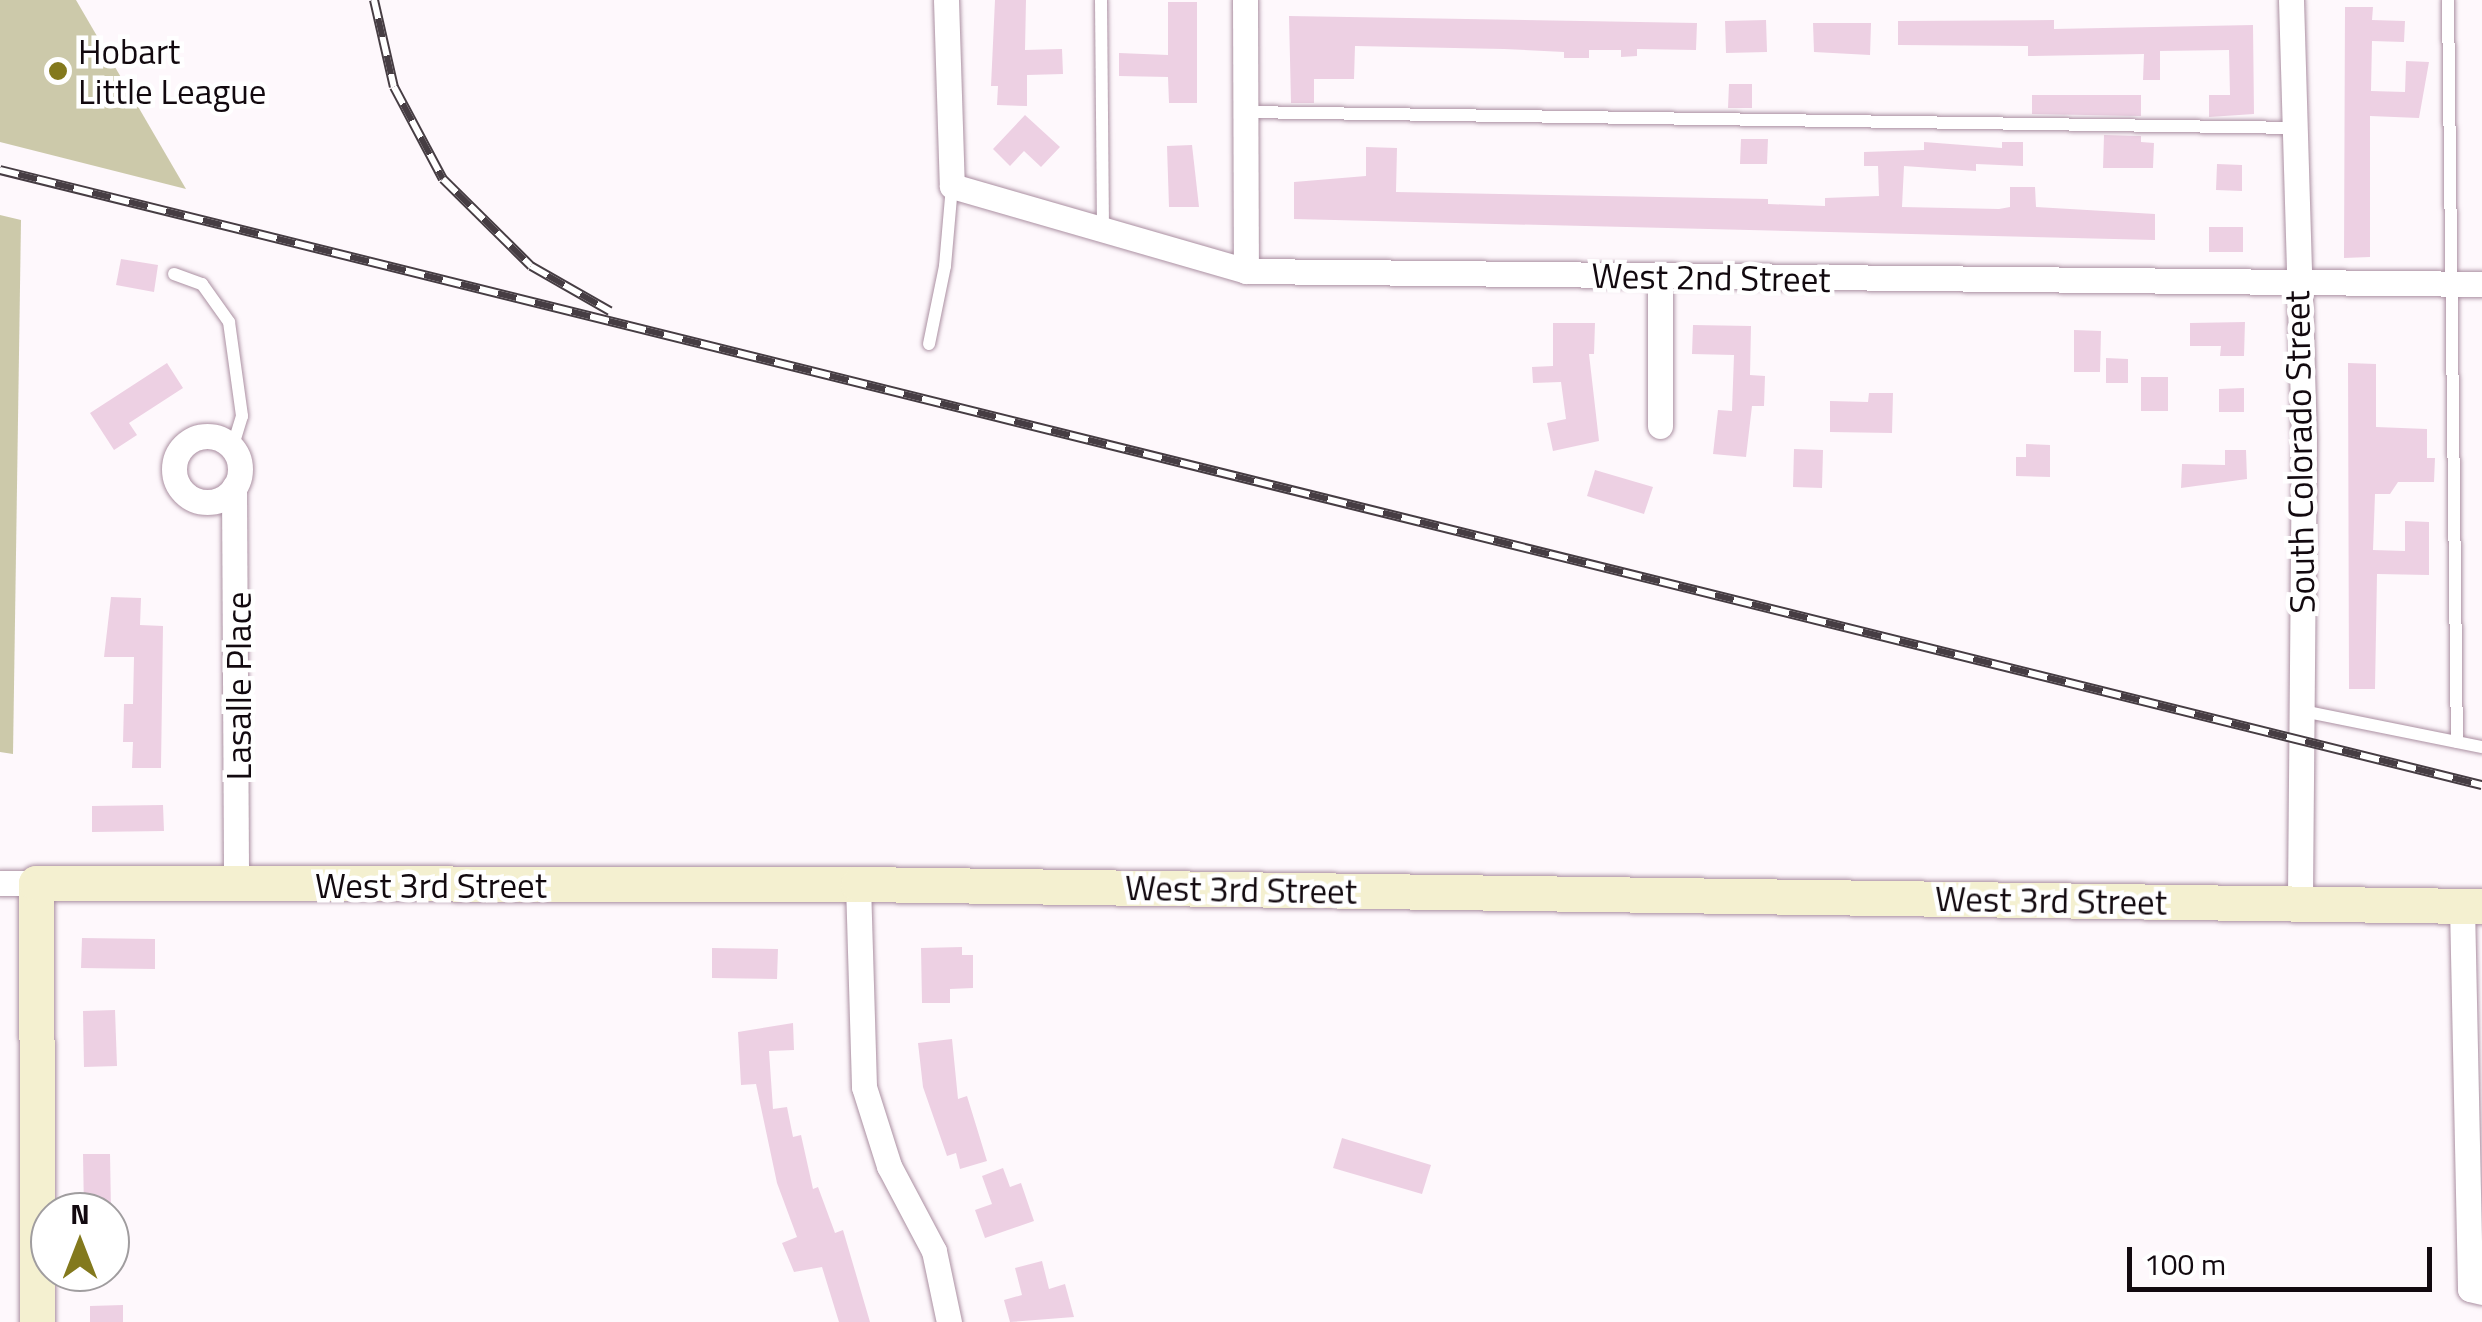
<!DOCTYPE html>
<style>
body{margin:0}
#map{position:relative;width:2482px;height:1322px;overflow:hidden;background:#fef8fc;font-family:"Titillium Web",sans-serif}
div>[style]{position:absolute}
.green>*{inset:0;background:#ccc9aa}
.building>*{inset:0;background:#edd0e3}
.roads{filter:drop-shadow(0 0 2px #ab90a2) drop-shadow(0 0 2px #ab90a2)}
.lane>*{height:12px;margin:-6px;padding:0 6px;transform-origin:6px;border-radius:6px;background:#fff}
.street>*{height:25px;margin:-12.5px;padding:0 12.5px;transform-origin:12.5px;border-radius:12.5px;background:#fff}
.street>.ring{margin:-12.5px;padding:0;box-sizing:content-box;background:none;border:25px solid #fff;border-radius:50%}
.secondary>*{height:35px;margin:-17.5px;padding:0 17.5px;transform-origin:17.5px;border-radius:17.5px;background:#f4f0d0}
.rail>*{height:10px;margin-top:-5px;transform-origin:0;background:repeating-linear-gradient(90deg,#fff 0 19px,#463d43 0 38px);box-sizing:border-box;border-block:2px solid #463d43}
.dots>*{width:28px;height:28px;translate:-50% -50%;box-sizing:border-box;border:5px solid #fff;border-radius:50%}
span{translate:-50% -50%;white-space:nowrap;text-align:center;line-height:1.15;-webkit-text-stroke:9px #fff;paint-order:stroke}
.poi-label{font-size:35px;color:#12090f}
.left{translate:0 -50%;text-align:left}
.street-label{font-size:35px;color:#12090f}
.north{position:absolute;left:30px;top:1192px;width:100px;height:100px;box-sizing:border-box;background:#fff;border:2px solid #a09d9f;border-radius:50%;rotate:0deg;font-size:28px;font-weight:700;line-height:40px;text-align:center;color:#12090f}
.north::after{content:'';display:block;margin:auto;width:35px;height:45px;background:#83791d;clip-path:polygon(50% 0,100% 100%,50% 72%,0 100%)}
.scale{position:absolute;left:2127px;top:1247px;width:305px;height:45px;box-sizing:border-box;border:5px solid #12090f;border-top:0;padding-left:12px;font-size:30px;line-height:35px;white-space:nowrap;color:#12090f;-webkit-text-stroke:8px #fff;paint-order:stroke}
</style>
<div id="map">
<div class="green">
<i style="clip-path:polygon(0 0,76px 0,186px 189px,0 142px)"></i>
<i style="clip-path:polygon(0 215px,21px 220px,13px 754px,0 752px)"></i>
</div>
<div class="building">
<i style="clip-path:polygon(995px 0,1026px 0,1025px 50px,1062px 49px,1063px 74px,1027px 75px,1027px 106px,997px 105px,998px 86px,991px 86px)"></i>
<i style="clip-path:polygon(1168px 2px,1197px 2px,1197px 103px,1169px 103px,1168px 77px,1119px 76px,1119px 53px,1168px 55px)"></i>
<i style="clip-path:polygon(2345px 7px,2373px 7px,2372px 20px,2405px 21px,2404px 42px,2372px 41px,2371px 91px,2405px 92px,2406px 61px,2429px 62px,2419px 118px,2370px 116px,2370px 257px,2344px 258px)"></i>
<i style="clip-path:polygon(1289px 16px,1697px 23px,1696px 50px,1637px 49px,1637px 56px,1621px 57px,1621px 50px,1589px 50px,1589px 58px,1564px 58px,1564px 52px,1504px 49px,1355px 46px,1354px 79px,1314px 79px,1314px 103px,1291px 103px)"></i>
<i style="clip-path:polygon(1766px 20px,1767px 52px,1726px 53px,1725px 21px)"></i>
<i style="clip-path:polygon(2054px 20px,2054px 29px,2253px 25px,2254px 114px,2209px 117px,2209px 95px,2230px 95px,2229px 50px,2160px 51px,2160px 80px,2143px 80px,2144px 54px,2028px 56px,2028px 46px,1898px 45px,1898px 21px)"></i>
<i style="clip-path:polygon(1813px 23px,1871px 23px,1870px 55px,1814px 52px)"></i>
<i style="clip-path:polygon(1729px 84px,1752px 84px,1752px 108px,1728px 108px)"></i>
<i style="clip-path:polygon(2032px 95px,2141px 95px,2141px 116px,2032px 114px)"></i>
<i style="clip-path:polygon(1025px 115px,1060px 147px,1041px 167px,1024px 151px,1010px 166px,993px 149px)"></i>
<i style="clip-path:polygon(2104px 135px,2141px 136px,2141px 142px,2154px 143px,2153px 168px,2103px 168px)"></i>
<i style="clip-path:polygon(1741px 139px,1768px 139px,1767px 164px,1740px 164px)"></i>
<i style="clip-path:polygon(1924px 142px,2002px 148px,2002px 142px,2023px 142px,2023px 166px,1976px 164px,1976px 171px,1904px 166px,1902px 207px,1999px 209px,2010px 207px,2010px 187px,2035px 187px,2036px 207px,2155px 214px,2155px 240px,1294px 219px,1294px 182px,1366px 176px,1366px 147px,1397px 148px,1396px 192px,1768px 199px,1768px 204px,1825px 206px,1825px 198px,1879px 196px,1878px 166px,1864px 166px,1864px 152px,1924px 150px)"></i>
<i style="clip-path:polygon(1192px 145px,1199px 207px,1169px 207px,1167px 146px)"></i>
<i style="clip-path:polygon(2217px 164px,2242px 165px,2242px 191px,2216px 190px)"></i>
<i style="clip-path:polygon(2209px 227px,2243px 227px,2243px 252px,2209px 252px)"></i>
<i style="clip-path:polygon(121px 259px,158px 265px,154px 292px,116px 285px)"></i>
<i style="clip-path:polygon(2245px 322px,2244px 356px,2220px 356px,2221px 346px,2190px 346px,2190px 323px)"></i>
<i style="clip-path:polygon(1553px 323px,1595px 323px,1594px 354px,1589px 354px,1599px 441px,1553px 451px,1547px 423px,1566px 419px,1561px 382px,1533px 383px,1532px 367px,1553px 366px)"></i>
<i style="clip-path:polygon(1693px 325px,1751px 326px,1750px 375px,1765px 376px,1764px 406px,1752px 406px,1746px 457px,1713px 454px,1718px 410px,1732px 411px,1734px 355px,1692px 354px)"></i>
<i style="clip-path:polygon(2074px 330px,2101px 331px,2100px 372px,2074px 372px)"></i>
<i style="clip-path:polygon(2106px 358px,2128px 359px,2128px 383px,2106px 383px)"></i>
<i style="clip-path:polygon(167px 363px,183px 388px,129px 423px,137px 435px,114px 450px,90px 413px)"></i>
<i style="clip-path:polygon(2348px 363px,2376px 364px,2376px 427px,2427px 429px,2427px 458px,2435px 458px,2434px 482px,2398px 482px,2390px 494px,2375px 494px,2373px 550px,2405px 551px,2405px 521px,2429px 522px,2429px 575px,2377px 574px,2375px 689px,2349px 689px)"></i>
<i style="clip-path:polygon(2141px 377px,2168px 377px,2168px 411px,2141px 411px)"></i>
<i style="clip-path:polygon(2244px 388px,2244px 412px,2219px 412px,2219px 389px)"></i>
<i style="clip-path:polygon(1869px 393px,1893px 393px,1892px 433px,1830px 432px,1830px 401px,1868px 402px)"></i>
<i style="clip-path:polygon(2026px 444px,2050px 445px,2050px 477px,2016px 476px,2016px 457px,2026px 457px)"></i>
<i style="clip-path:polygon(1794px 449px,1823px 450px,1822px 488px,1793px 487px)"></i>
<i style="clip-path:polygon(2225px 450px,2246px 450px,2247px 479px,2181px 488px,2182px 464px,2225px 465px)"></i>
<i style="clip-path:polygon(1595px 470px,1653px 487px,1644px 514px,1587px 496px)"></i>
<i style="clip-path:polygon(111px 597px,141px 598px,140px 625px,163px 626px,161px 768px,132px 768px,133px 742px,123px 742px,124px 704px,133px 704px,134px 657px,104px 657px)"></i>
<i style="clip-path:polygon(163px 805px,164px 831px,92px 832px,92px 806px)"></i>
<i style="clip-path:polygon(82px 938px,155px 939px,155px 969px,81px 968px)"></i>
<i style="clip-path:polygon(962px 947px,962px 955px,973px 955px,973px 988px,950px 989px,950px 1003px,922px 1003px,921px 948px)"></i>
<i style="clip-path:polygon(712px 948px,778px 949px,777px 979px,712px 978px)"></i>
<i style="clip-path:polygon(115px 1010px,117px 1066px,84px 1067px,83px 1011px)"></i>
<i style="clip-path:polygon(793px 1023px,794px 1050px,769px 1051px,773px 1109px,787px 1107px,793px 1137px,801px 1135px,813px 1189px,818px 1187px,835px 1233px,843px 1230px,870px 1322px,839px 1322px,822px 1267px,794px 1272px,782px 1243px,797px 1237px,777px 1183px,756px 1084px,741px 1085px,738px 1032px)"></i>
<i style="clip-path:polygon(952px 1039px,958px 1099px,967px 1096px,987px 1161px,960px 1169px,956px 1153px,947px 1156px,923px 1087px,918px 1043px)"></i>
<i style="clip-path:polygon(1342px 1138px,1431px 1165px,1422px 1194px,1333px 1168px)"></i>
<i style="clip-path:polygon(83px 1154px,110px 1154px,111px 1211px,84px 1211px)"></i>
<i style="clip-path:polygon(1003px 1168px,1010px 1187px,1021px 1183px,1034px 1221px,985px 1238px,975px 1210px,992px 1204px,982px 1176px)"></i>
<i style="clip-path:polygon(1042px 1261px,1049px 1289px,1065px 1284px,1074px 1317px,1010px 1322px,1004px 1300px,1022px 1295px,1015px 1268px)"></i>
<i style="clip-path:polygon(123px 1305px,123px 1322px,90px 1322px,90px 1306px)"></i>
</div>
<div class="roads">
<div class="lane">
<i style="left:1101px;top:0;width:230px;rotate:89.5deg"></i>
<i style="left:2448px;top:0;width:742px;rotate:89.31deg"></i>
<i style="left:1245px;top:112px;width:1048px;rotate:0.87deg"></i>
<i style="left:174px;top:274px;width:30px;rotate:20deg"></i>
<i style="left:202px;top:284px;width:47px;rotate:54.6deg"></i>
<i style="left:229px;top:322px;width:95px;rotate:82.1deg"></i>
<i style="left:242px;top:416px;width:34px;rotate:107deg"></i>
<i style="left:929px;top:344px;width:80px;rotate:-78.4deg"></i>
<i style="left:945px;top:266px;width:80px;rotate:-85deg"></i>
<i style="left:2303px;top:711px;width:183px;rotate:11.4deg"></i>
</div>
<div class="street">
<i style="left:946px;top:0;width:186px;rotate:88.2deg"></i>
<i style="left:952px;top:186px;width:306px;rotate:16.1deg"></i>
<i style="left:1246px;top:271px;width:1236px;rotate:0.6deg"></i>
<i style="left:1245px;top:0;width:271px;rotate:89.8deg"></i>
<i style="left:2291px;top:0;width:437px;rotate:88.3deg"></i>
<i style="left:2304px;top:437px;width:467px;rotate:90.5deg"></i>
<i style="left:1660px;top:426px;width:150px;rotate:-90deg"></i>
<i class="ring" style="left:174px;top:436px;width:41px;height:41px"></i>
<i style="left:234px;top:487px;width:399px;rotate:89.7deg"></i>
<i style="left:0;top:883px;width:36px"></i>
<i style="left:858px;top:884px;width:203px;rotate:88.3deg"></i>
<i style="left:864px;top:1087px;width:83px;rotate:72.4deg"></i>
<i style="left:889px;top:1166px;width:96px;rotate:62.1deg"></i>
<i style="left:934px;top:1251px;width:73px;rotate:78.1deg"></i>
<i style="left:2462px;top:906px;width:383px;rotate:88.8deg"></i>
<i style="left:2470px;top:1289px;width:12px;rotate:14deg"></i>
</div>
<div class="secondary">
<i style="left:37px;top:1322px;width:439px;rotate:-90.1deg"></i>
<i style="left:36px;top:883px;width:822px;rotate:0.07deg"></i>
<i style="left:858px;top:884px;width:1624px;rotate:0.78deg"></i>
</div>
</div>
<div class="rail">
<i style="left:374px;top:0;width:89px;rotate:77.1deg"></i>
<i style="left:394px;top:87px;width:104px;rotate:62deg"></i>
<i style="left:443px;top:179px;width:124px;rotate:44.7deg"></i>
<i style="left:531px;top:266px;width:91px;rotate:29.7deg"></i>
<i style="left:0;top:170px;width:2557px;rotate:13.92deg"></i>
</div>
<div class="dots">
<i style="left:58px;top:71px;background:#83791d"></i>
</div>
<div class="poi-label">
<span class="left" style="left:78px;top:71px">Hobart<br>Little League</span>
</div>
<div class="street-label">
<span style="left:1711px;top:277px;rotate:1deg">West 2nd Street</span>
<span style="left:2299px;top:452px;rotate:-91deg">South Colorado Street</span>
<span style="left:238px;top:686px;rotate:-90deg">Lasalle Place</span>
<span style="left:431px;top:885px">West 3rd Street</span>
<span style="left:1241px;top:889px;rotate:1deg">West 3rd Street</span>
<span style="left:2051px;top:900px;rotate:1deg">West 3rd Street</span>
</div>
<div class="north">N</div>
<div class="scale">100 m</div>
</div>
